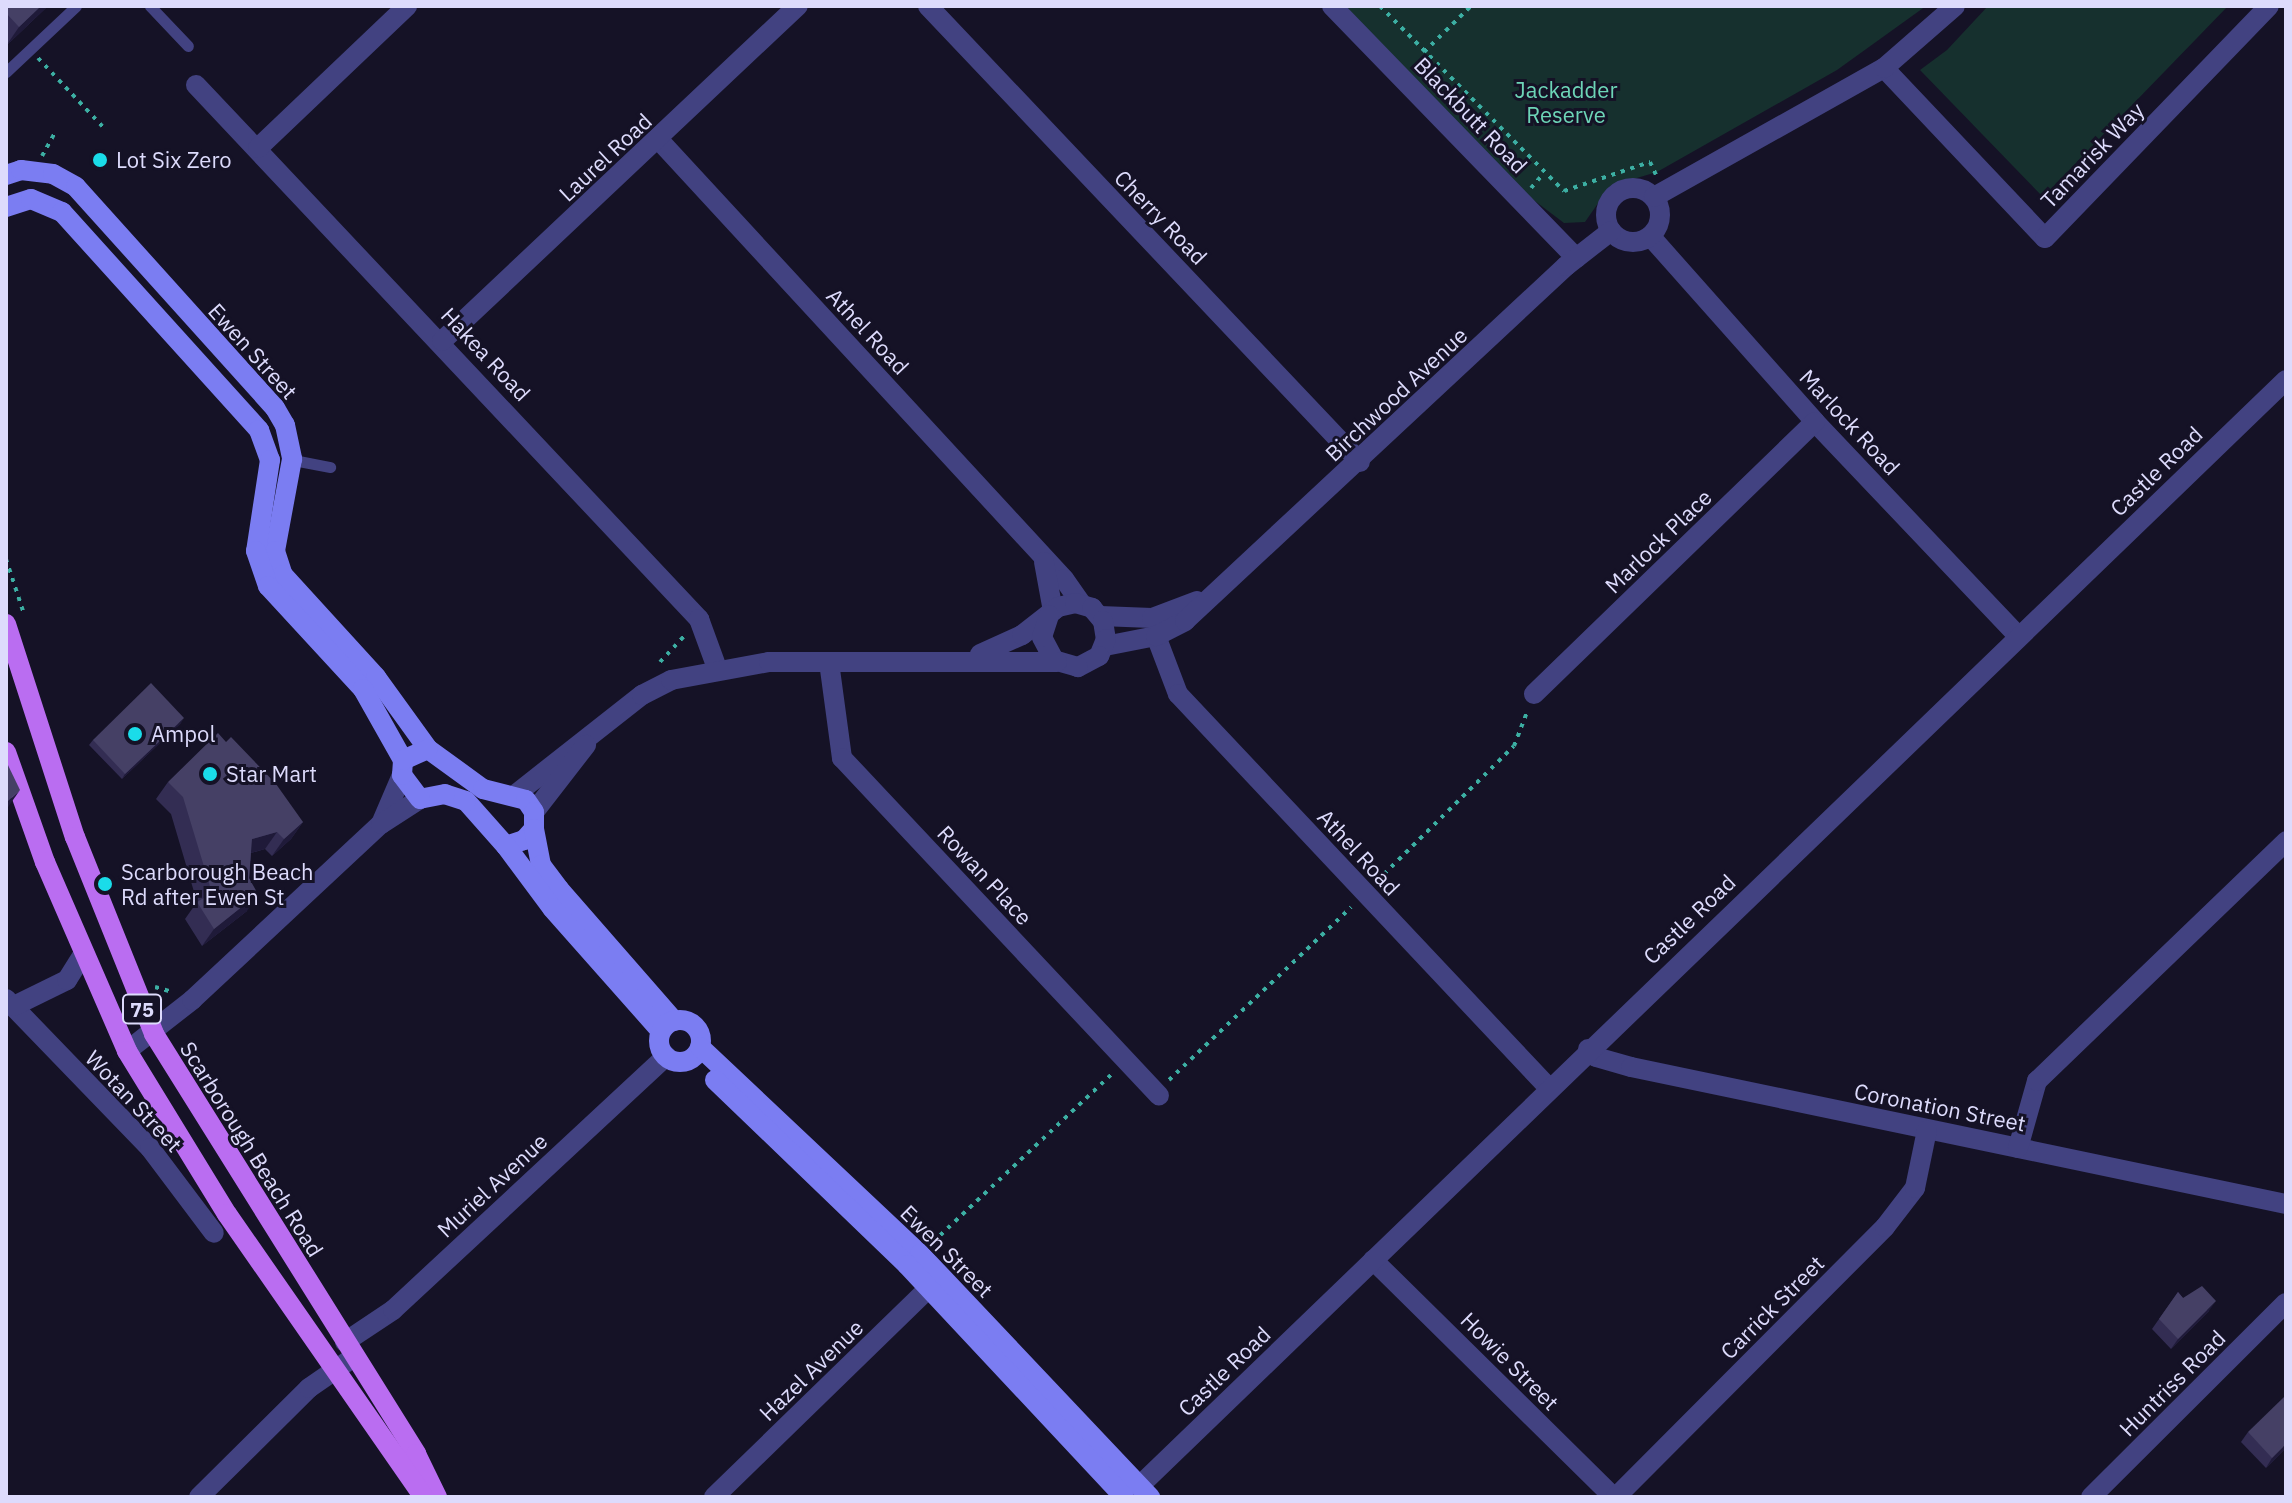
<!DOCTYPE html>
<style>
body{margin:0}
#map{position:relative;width:2292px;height:1503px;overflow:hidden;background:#151226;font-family:"IBM Plex Sans",sans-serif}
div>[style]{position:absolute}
.green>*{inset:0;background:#16302e}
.path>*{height:4px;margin-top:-2px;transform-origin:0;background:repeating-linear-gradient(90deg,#3cafa3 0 4px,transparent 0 10px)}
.service>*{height:11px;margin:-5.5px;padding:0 5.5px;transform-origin:5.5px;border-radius:5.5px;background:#424281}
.minor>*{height:20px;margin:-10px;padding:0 10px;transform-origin:10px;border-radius:10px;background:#424281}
.tertiary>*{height:20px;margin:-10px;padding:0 10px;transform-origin:10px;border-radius:10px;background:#424281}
.tertiary>.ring{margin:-10px;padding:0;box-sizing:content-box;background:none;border:20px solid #424281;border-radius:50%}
.secondary>*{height:20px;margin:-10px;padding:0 10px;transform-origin:10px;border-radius:10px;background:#7b7df2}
.secondary>.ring{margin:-10px;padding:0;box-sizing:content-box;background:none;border:20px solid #7b7df2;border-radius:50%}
.primary>*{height:20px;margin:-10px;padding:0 10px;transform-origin:10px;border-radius:10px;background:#ba6df1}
.wall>*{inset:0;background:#332d53}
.shaded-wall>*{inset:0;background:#1f1a39}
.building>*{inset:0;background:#454065}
.dots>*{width:22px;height:22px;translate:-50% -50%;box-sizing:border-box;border:4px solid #151226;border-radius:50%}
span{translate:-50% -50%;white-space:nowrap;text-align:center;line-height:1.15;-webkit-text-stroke:6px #151226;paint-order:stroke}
.shield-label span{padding:2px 6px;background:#151226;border:2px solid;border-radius:6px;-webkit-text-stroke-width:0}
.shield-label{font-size:20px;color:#dddbfc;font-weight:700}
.park-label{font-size:22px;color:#6dd5b7}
.street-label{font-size:22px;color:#dddbfc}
.poi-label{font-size:22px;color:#dddbfc}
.left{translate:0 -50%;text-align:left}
.frame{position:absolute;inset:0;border:8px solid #dddbfc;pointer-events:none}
</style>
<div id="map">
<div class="green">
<i style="clip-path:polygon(1344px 6px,1926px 6px,1837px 70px,1657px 172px,1610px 186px,1585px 222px,1564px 223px,1510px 182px)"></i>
<i style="clip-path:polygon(1988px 6px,2228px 6px,2043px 197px,1920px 70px,1947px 50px)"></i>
</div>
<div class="path">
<i style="left:1380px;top:6px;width:261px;rotate:45.2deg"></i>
<i style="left:1564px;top:191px;width:91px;rotate:-18.6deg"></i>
<i style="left:1650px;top:162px;width:14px;rotate:65deg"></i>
<i style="left:1424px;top:52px;width:66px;rotate:-44.4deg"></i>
<i style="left:38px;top:58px;width:95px;rotate:46.7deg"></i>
<i style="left:42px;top:156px;width:29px;rotate:-61deg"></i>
<i style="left:1531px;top:188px;width:18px;rotate:-49deg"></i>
<i style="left:6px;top:559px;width:58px;rotate:71.9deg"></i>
<i style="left:660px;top:662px;width:35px;rotate:-47deg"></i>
<i style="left:1377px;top:881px;width:192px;rotate:-44.6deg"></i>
<i style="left:1514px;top:746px;width:39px;rotate:-69deg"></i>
<i style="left:155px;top:987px;width:19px;rotate:16deg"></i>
<i style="left:1169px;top:1080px;width:251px;rotate:-43.5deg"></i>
<i style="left:933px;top:1242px;width:247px;rotate:-43.2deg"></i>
</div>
<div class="service">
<i style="left:150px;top:6px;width:55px;rotate:46.5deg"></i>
<i style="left:6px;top:72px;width:96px;rotate:-43.3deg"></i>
<i style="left:288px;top:459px;width:43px;rotate:10.8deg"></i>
</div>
<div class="minor">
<i style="left:928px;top:6px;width:628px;rotate:46.55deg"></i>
<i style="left:1332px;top:6px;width:351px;rotate:45.9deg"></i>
<i style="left:1884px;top:68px;width:234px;rotate:46.6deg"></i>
<i style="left:2045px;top:238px;width:322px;rotate:-46deg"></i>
<i style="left:196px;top:85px;width:734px;rotate:46.71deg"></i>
<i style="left:699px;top:619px;width:55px;rotate:69.9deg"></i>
<i style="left:659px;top:140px;width:597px;rotate:47.31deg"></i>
<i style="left:1064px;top:579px;width:29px;rotate:55deg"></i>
<i style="left:258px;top:148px;width:206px;rotate:-43.6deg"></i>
<i style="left:1651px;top:237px;width:247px;rotate:48.4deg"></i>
<i style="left:1815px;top:422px;width:295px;rotate:46.5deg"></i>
<i style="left:442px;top:341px;width:489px;rotate:-43.3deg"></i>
<i style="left:1044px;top:562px;width:50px;rotate:79.6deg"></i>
<i style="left:1156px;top:636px;width:62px;rotate:69.2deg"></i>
<i style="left:1178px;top:694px;width:540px;rotate:46.73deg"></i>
<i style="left:829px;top:662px;width:97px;rotate:82.3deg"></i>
<i style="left:842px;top:758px;width:463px;rotate:46.8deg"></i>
<i style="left:1534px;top:694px;width:391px;rotate:-44.1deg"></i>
<i style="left:381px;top:824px;width:53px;rotate:-66.8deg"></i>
<i style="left:6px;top:999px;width:207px;rotate:46deg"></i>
<i style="left:150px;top:1148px;width:106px;rotate:53deg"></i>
<i style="left:14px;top:1006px;width:59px;rotate:-26.1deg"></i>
<i style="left:67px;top:980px;width:31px;rotate:-58deg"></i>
<i style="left:1588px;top:1049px;width:11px;rotate:45deg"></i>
<i style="left:1596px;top:1057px;width:36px;rotate:16deg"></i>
<i style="left:1631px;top:1067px;width:669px;rotate:11.81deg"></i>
<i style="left:127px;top:1051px;width:83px;rotate:-38.1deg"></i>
<i style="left:192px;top:1000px;width:258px;rotate:-43deg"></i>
<i style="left:381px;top:824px;width:46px;rotate:-32.7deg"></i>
<i style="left:2018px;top:1148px;width:70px;rotate:-74.2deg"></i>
<i style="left:2037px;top:1081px;width:346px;rotate:-43.9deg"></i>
<i style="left:1373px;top:1260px;width:337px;rotate:44.6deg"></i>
<i style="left:345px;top:1342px;width:58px;rotate:-33.7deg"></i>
<i style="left:393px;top:1310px;width:373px;rotate:-42.9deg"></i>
<i style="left:199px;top:1497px;width:155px;rotate:-44.7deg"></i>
<i style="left:309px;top:1388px;width:55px;rotate:-34.6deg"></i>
<i style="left:714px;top:1497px;width:315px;rotate:-44.2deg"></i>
<i style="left:1128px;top:1497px;width:1609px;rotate:-43.97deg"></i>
<i style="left:1616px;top:1497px;width:381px;rotate:-45.1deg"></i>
<i style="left:1885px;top:1227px;width:49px;rotate:-52.4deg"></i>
<i style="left:1915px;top:1188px;width:59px;rotate:-78.3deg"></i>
<i style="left:2091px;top:1497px;width:275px;rotate:-44.9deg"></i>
</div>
<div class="tertiary">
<i class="ring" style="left:1606px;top:188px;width:34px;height:34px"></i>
<i style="left:1654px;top:197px;width:264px;rotate:-29.3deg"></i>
<i style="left:1884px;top:68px;width:94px;rotate:-41.1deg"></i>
<i style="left:1100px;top:616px;width:52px;rotate:2.2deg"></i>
<i style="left:1152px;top:618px;width:48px;rotate:-20.7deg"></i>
<i style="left:1105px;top:646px;width:52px;rotate:-11.1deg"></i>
<i style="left:1156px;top:636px;width:33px;rotate:-27deg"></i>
<i style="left:1185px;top:621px;width:521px;rotate:-42.98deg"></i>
<i style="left:1566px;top:266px;width:57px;rotate:-37.9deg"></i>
<i style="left:980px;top:654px;width:46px;rotate:-24.3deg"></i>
<i style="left:1022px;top:635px;width:46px;rotate:-37.9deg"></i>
<i style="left:1058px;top:607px;width:17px;rotate:-13deg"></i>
<i style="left:1075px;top:603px;width:18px;rotate:16deg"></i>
<i style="left:1092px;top:608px;width:17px;rotate:50deg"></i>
<i style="left:1103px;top:621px;width:18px;rotate:81deg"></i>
<i style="left:1106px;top:639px;width:18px;rotate:112deg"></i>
<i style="left:1099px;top:656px;width:24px;rotate:152deg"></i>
<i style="left:1078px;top:667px;width:25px;rotate:-164deg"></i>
<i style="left:1054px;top:660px;width:26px;rotate:-118deg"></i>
<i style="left:1042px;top:637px;width:23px;rotate:-72deg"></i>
<i style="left:516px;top:794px;width:160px;rotate:-38.2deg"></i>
<i style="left:642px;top:695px;width:33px;rotate:-27deg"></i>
<i style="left:671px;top:680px;width:100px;rotate:-10.4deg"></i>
<i style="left:769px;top:662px;width:288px"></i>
<i style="left:534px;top:812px;width:85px;rotate:-52.2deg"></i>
</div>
<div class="secondary">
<i style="left:6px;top:175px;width:16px;rotate:-18deg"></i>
<i style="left:21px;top:170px;width:32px;rotate:7deg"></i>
<i style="left:53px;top:174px;width:26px;rotate:29deg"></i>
<i style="left:76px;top:187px;width:297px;rotate:48deg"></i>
<i style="left:275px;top:408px;width:20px;rotate:60deg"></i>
<i style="left:285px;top:425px;width:35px;rotate:78deg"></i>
<i style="left:292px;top:459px;width:94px;rotate:100.5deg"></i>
<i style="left:275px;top:551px;width:25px;rotate:72deg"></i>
<i style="left:283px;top:575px;width:138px;rotate:47.6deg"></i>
<i style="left:376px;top:677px;width:89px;rotate:54.2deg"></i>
<i style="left:6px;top:207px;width:26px;rotate:-18deg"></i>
<i style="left:31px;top:199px;width:34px;rotate:23deg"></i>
<i style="left:62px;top:212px;width:294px;rotate:47.9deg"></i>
<i style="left:259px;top:430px;width:32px;rotate:70deg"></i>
<i style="left:270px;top:460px;width:92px;rotate:98.7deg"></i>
<i style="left:256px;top:551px;width:37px;rotate:71deg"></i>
<i style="left:268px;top:586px;width:140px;rotate:47.3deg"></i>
<i style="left:363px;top:689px;width:81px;rotate:60.6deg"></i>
<i style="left:428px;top:749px;width:68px;rotate:36deg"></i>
<i style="left:483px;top:789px;width:44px;rotate:14.3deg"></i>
<i style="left:526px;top:800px;width:14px;rotate:56deg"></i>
<i style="left:534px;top:812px;width:17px;rotate:90deg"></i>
<i style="left:534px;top:829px;width:15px;rotate:132deg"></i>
<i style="left:524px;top:840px;width:19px;rotate:162deg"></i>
<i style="left:506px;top:846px;width:60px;rotate:-131.6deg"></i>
<i style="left:466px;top:801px;width:22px;rotate:-162deg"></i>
<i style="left:445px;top:794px;width:25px;rotate:169deg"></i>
<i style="left:420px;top:799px;width:30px;rotate:-127deg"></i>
<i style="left:402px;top:775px;width:15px;rotate:-86deg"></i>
<i style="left:403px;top:760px;width:27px;rotate:-24deg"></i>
<i style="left:534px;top:829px;width:37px;rotate:79deg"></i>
<i style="left:541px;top:865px;width:30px;rotate:53deg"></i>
<i style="left:559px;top:889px;width:175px;rotate:48.9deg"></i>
<i style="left:506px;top:846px;width:77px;rotate:53.4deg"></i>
<i style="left:552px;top:908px;width:164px;rotate:48.5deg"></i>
<i class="ring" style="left:659px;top:1020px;width:22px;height:22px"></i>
<i style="left:700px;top:1047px;width:302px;rotate:43.3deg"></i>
<i style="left:920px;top:1254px;width:335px;rotate:46.6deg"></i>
<i style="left:715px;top:1080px;width:267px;rotate:43.9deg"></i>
<i style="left:907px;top:1265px;width:318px;rotate:46.9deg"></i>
</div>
<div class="primary">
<i style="left:6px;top:624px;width:224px;rotate:72.1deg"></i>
<i style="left:75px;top:837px;width:212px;rotate:68.1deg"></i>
<i style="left:154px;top:1034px;width:495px;rotate:58deg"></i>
<i style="left:416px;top:1454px;width:48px;rotate:64deg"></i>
<i style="left:6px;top:752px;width:117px;rotate:70.5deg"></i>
<i style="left:45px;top:862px;width:206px;rotate:66.5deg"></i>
<i style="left:127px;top:1051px;width:191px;rotate:58.5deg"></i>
<i style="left:227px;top:1214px;width:345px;rotate:55.2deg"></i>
</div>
<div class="wall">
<i style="clip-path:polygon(6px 6px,48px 6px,6px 46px)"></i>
<i style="clip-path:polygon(181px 723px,122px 779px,89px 745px,93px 740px)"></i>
<i style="clip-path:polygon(168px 782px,303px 822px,291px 839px,272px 856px,265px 849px,251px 853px,247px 911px,202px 946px,185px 919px,197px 902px,171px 814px,156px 799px)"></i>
<i style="clip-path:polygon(2178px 1292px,2183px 1298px,2209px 1311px,2171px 1349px,2152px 1329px)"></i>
<i style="clip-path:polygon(2248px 1432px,2286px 1448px,2266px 1468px,2241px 1442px)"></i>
</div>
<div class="shaded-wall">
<i style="clip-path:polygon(41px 6px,48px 6px,6px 46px,19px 27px)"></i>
<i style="clip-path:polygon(184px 718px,181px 723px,122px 779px,125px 774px)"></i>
<i style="clip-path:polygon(20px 790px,6px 810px,6px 803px)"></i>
<i style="clip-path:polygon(303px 822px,291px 839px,272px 856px,284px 839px)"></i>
<i style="clip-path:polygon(277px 832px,265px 849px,240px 856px,252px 839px)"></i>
<i style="clip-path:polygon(258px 894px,247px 911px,202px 946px,214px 929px)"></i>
<i style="clip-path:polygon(2216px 1301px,2209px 1311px,2171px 1349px,2178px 1339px)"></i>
<i style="clip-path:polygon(2286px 1444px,2286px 1448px,2266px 1468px,2272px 1458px)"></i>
</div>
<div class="building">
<i style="clip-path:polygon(6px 6px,41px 6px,19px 27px,6px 13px)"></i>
<i style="clip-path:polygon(151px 683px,184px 718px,125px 774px,93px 740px)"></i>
<i style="clip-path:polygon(218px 733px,226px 742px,231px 737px,276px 784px,303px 822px,284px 839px,277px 832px,252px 839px,249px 878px,258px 894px,214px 929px,197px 902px,212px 893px,183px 797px,168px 782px)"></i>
<i style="clip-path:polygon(6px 761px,20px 790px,6px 803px)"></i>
<i style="clip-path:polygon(2202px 1286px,2216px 1301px,2178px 1339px,2159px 1319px,2178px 1292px,2183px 1298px)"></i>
<i style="clip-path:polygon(2284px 1397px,2286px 1398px,2286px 1444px,2272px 1458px,2248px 1432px)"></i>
</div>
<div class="dots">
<i style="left:100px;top:160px;background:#1adce9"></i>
<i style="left:135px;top:734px;background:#1adce9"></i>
<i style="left:210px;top:774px;background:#1adce9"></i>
<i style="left:105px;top:884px;background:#1adce9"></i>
</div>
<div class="shield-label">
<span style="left:142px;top:1009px">75</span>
</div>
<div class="park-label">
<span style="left:1566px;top:102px">Jackadder<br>Reserve</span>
</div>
<div class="street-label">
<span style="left:1471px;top:115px;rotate:46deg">Blackbutt Road</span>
<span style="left:2092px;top:155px;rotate:-46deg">Tamarisk Way</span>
<span style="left:605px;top:157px;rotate:-43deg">Laurel Road</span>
<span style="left:1161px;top:217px;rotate:46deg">Cherry Road</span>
<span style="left:868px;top:331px;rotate:47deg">Athel Road</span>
<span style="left:253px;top:351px;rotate:48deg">Ewen Street</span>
<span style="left:486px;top:354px;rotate:47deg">Hakea Road</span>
<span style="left:1396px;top:394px;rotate:-43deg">Birchwood Avenue</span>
<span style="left:1850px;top:422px;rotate:47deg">Marlock Road</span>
<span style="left:2156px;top:471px;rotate:-44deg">Castle Road</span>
<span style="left:1658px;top:541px;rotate:-44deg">Marlock Place</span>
<span style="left:1359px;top:852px;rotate:47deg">Athel Road</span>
<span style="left:985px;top:875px;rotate:47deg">Rowan Place</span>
<span style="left:1689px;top:919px;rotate:-44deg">Castle Road</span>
<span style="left:134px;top:1101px;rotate:47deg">Wotan Street</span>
<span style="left:1940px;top:1107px;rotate:11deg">Coronation Street</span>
<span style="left:252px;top:1149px;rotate:58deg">Scarborough Beach Road</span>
<span style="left:492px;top:1185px;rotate:-43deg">Muriel Avenue</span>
<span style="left:947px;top:1251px;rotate:45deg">Ewen Street</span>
<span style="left:1772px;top:1307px;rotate:-45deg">Carrick Street</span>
<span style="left:1510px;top:1361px;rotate:45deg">Howie Street</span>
<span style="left:811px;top:1370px;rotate:-44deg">Hazel Avenue</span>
<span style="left:1224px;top:1371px;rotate:-44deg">Castle Road</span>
<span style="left:2172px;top:1383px;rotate:-45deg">Huntriss Road</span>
</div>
<div class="poi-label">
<span class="left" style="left:116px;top:160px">Lot Six Zero</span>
<span class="left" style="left:151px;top:734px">Ampol</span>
<span class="left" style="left:226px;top:774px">Star Mart</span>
<span class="left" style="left:121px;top:884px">Scarborough Beach<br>Rd after Ewen St</span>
</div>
<div class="frame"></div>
</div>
